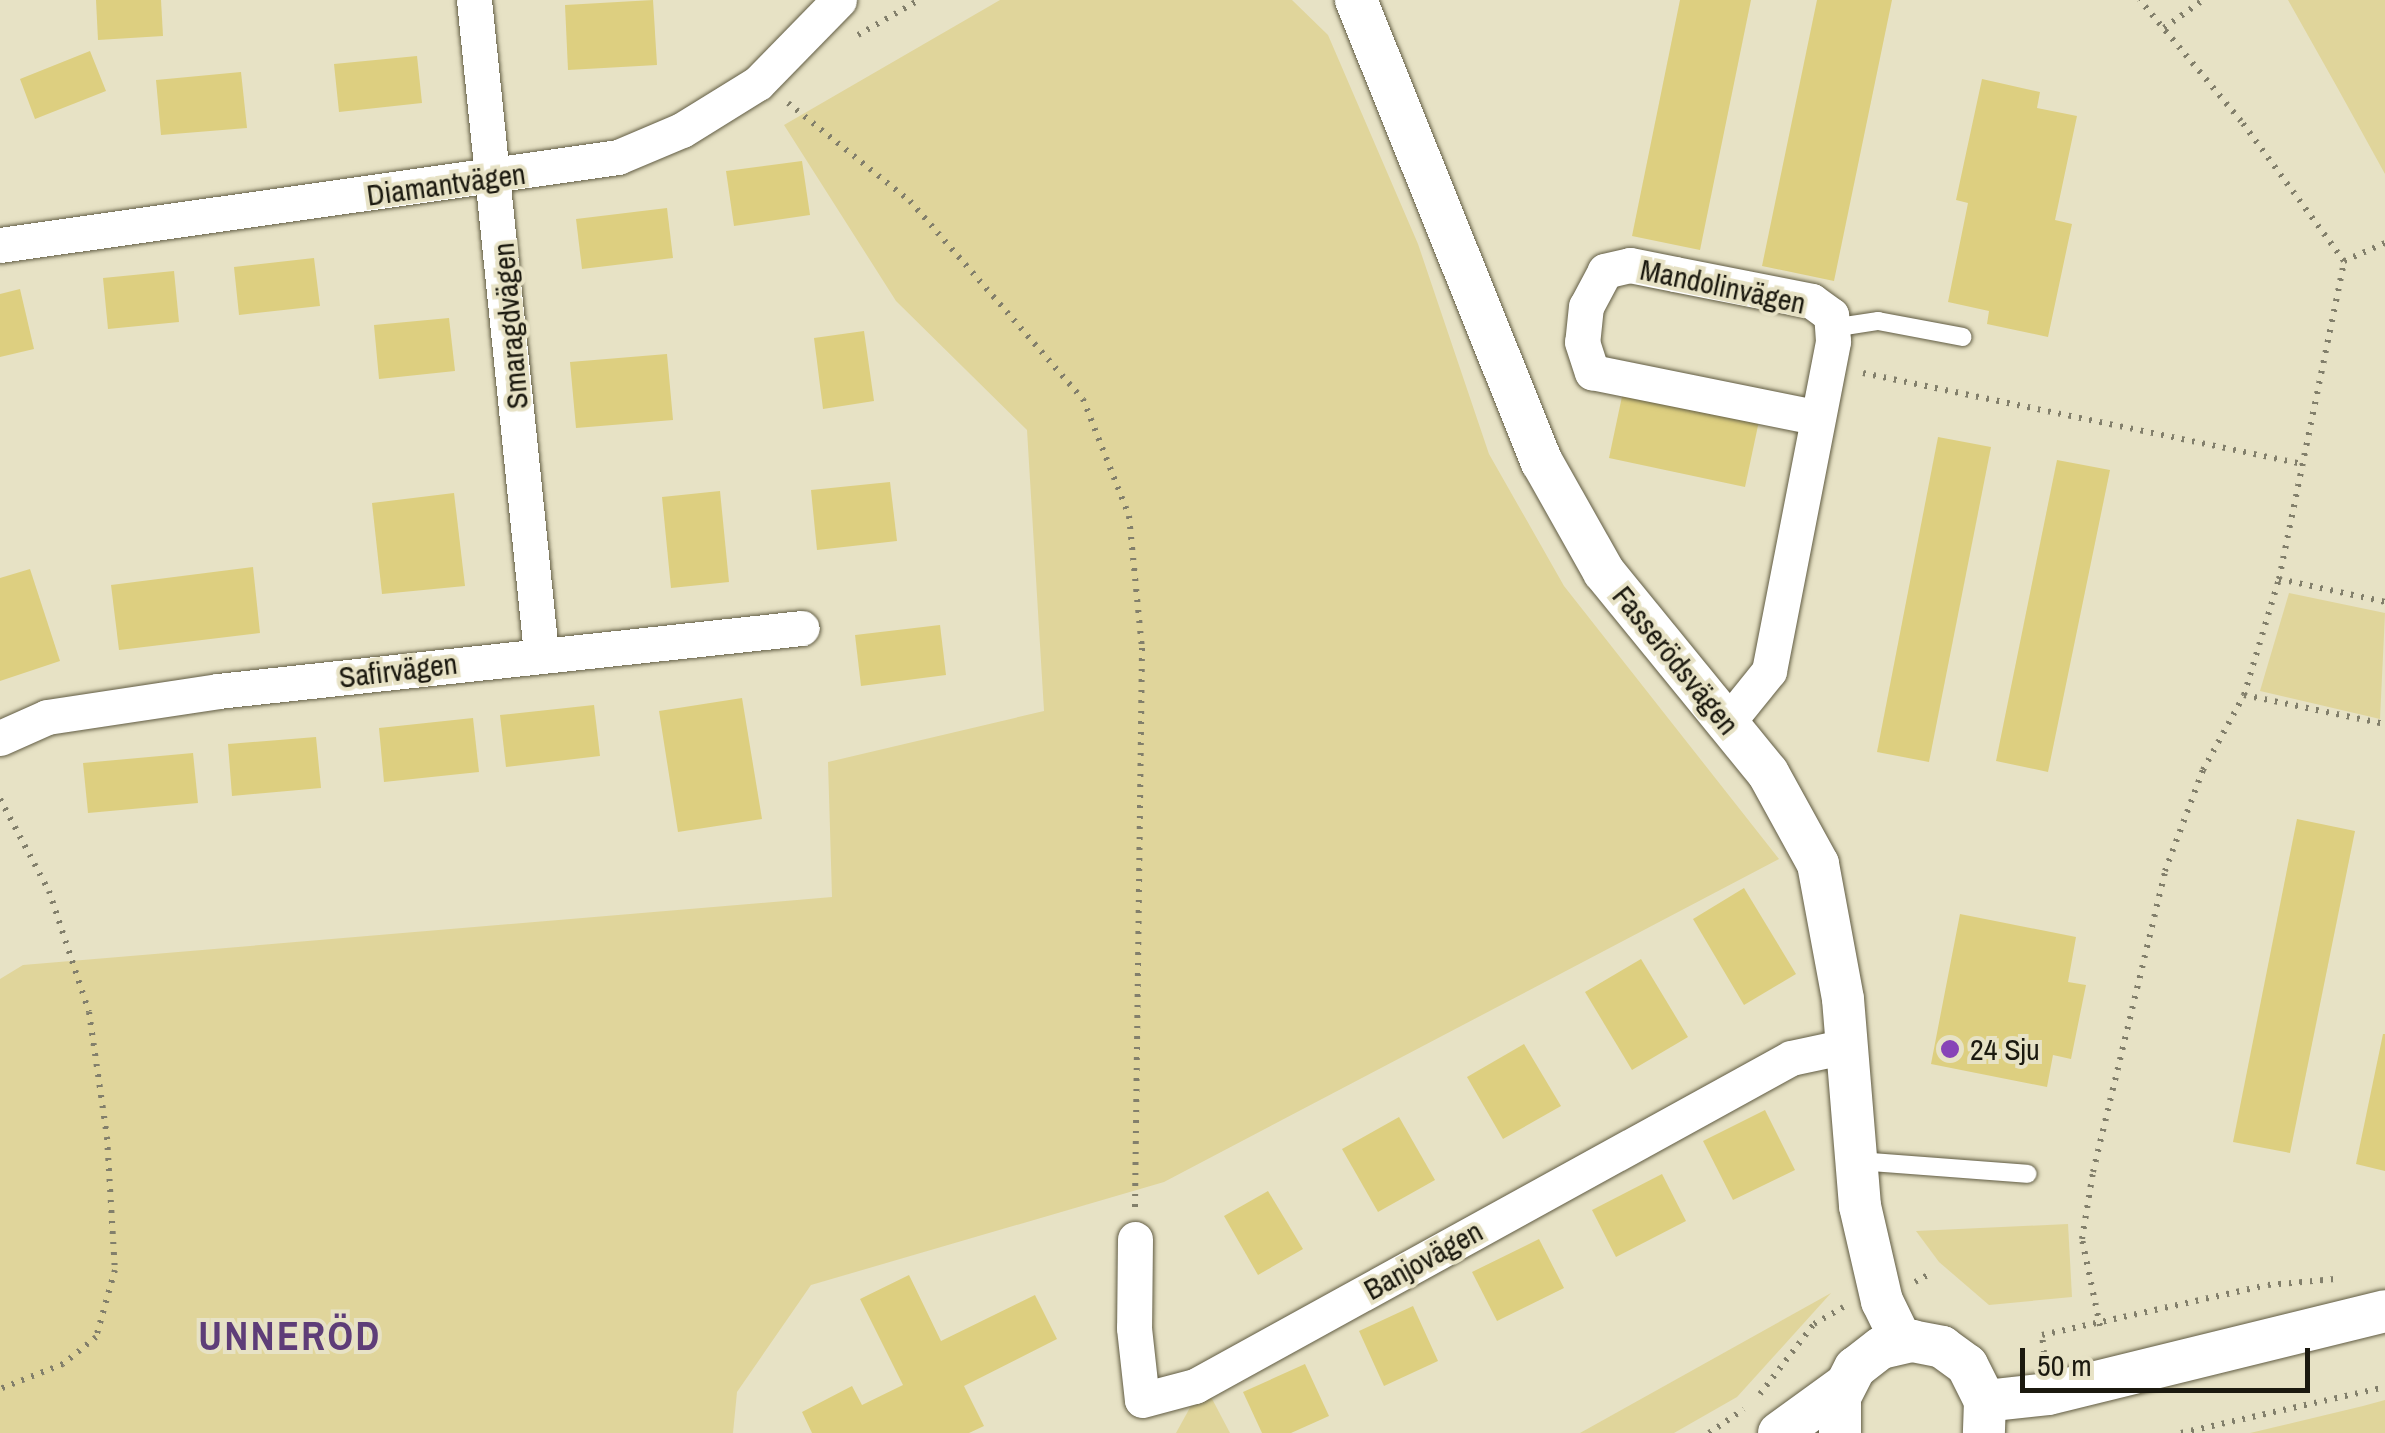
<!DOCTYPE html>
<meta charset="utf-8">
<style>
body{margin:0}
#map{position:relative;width:2385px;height:1433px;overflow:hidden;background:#e7e2c5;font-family:"Archivo Narrow",sans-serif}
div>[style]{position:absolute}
.green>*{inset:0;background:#e0d59b}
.building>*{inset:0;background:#ddcf80}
.path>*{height:6px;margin-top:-3px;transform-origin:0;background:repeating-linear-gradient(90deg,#827f6b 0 2.5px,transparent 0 10.5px)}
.roads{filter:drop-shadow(0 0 2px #615c43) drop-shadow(0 0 2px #615c43)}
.service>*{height:18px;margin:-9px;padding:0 9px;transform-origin:9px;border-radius:9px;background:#fff}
.minor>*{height:35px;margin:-17.5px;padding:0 17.5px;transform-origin:17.5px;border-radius:17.5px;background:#fff}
.tertiary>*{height:42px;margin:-21px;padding:0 21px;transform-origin:21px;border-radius:21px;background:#fff}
.dots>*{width:28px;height:28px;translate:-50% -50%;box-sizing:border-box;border:5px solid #e7e2c5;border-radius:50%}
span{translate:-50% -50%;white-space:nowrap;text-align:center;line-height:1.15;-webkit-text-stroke:8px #e7e2c5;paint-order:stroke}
.street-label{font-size:30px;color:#1b190f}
.poi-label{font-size:30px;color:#1b190f}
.left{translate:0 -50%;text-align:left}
.district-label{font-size:40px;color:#5e3d78;font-weight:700;letter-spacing:2.5px}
.scale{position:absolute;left:2020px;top:1348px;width:290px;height:45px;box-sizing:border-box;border:5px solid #1b190f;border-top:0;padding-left:12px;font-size:30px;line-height:35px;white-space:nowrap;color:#1b190f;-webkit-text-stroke:8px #e7e2c5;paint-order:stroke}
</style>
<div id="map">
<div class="green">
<i style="clip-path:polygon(1000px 0,1292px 0,1328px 35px,1418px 244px,1489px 454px,1564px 586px,1779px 859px,1164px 1182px,811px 1285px,737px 1392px,733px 1433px,0 1433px,0 979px,23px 965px,832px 897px,828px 762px,1044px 711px,1027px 430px,896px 301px,784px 125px)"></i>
<i style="clip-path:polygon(2288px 0,2385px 0,2385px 174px,2337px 87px)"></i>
<i style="clip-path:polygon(2289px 593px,2385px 613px,2380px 719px,2260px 691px)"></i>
<i style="clip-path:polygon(2068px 1224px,2072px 1297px,1989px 1305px,1939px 1262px,1916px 1231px)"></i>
<i style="clip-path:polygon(1831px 1293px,1737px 1397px,1674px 1433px,1580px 1433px)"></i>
<i style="clip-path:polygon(1210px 1395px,1230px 1433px,1176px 1433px,1192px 1404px)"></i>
<i style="clip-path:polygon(2385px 1400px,2385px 1433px,2250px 1433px,2363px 1406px)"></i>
</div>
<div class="building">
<i style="clip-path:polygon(96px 0,161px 0,163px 36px,98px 40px)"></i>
<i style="clip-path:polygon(653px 0,657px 65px,568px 70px,565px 5px)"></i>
<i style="clip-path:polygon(1680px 0,1751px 0,1700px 250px,1632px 236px)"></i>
<i style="clip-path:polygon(1817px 0,1892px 0,1834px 281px,1762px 266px)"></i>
<i style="clip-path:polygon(90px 51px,106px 91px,35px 119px,20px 79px)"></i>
<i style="clip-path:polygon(417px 56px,422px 103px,339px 112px,334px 64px)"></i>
<i style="clip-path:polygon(241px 72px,247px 128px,161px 135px,156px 80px)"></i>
<i style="clip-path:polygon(1982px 79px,2040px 92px,2037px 108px,2077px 116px,2055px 220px,2072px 224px,2048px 337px,1987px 324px,1989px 311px,1948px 302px,1968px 203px,1956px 200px)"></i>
<i style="clip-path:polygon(802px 161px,810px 215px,734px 226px,726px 171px)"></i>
<i style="clip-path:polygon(667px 208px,673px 258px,582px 269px,576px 219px)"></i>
<i style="clip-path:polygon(314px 258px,320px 306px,239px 315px,234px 267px)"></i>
<i style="clip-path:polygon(174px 271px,179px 322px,108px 329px,103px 278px)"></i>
<i style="clip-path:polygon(20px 289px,34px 349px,0 357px,0 294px)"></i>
<i style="clip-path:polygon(449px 318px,455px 371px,379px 379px,374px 325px)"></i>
<i style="clip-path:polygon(864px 331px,874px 401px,823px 409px,814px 338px)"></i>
<i style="clip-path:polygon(667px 354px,673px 420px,576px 428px,570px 362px)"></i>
<i style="clip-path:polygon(1624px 387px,1760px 416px,1745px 487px,1609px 458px)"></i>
<i style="clip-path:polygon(1938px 437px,1991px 447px,1929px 762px,1877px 752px)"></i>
<i style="clip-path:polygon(2057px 460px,2110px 470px,2048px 772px,1996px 761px)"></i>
<i style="clip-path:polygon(890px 482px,897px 541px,817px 550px,811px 490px)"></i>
<i style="clip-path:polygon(720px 491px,729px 582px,671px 588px,662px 497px)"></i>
<i style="clip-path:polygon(454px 493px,465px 586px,382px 594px,372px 503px)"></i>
<i style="clip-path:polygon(253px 567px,260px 633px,119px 650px,111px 585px)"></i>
<i style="clip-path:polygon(30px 569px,60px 661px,0 681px,0 578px)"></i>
<i style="clip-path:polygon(940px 625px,946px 675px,861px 686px,855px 635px)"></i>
<i style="clip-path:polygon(742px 698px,762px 819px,678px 832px,659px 711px)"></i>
<i style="clip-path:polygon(594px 705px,600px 756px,506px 767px,500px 715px)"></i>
<i style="clip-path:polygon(473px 718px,479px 772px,384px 782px,379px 728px)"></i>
<i style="clip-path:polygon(316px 737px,321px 788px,232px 796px,228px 744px)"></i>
<i style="clip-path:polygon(193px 753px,198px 803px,88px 813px,83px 763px)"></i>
<i style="clip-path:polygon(2297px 819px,2355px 831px,2290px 1153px,2233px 1142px)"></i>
<i style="clip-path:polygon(1744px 888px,1796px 974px,1744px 1005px,1693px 919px)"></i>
<i style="clip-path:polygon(1960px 914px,2076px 937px,2068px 982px,2086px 985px,2071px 1059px,2053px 1055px,2047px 1087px,1931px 1064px)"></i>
<i style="clip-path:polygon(1641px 959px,1688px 1037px,1632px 1070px,1585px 992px)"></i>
<i style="clip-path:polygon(2383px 1034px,2385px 1034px,2385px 1171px,2356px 1164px)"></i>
<i style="clip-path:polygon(1524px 1044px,1561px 1106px,1503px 1139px,1467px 1077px)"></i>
<i style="clip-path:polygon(1765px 1110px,1795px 1170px,1733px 1200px,1703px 1141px)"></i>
<i style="clip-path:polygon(1399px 1117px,1435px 1180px,1378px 1212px,1342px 1149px)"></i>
<i style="clip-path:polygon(1662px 1174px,1686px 1221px,1616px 1257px,1592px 1210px)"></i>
<i style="clip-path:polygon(1268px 1191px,1303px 1249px,1258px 1275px,1224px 1216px)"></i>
<i style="clip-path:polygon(1539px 1239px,1564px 1288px,1497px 1321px,1472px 1272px)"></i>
<i style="clip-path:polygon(909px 1275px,941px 1341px,1035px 1295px,1057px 1339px,964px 1386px,984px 1426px,969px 1433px,812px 1433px,802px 1412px,852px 1386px,862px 1405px,903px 1385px,860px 1299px)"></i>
<i style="clip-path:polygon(1413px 1306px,1438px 1361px,1384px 1386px,1359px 1331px)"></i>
<i style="clip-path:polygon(1305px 1364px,1329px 1416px,1291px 1433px,1262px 1433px,1243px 1392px)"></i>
</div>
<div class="path">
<i style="left:2164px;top:28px;width:48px;rotate:-35.7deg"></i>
<i style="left:858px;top:35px;width:70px;rotate:-29.8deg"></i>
<i style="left:788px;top:103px;width:156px;rotate:38.8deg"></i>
<i style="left:910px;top:201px;width:263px;rotate:48.9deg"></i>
<i style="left:1083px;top:399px;width:126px;rotate:68.5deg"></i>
<i style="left:1129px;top:516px;width:133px;rotate:84.4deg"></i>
<i style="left:1142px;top:648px;width:559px;rotate:90.72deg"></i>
<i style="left:2344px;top:261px;width:45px;rotate:-23.7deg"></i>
<i style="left:1863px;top:373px;width:447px;rotate:11.7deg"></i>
<i style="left:2279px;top:579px;width:108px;rotate:12.2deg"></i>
<i style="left:2244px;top:695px;width:144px;rotate:11.6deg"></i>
<i style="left:0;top:799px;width:104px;rotate:62deg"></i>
<i style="left:49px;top:891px;width:127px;rotate:71.7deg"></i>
<i style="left:89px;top:1012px;width:126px;rotate:81.8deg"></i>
<i style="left:107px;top:1137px;width:133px;rotate:86.6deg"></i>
<i style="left:115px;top:1270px;width:70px;rotate:105.8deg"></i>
<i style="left:96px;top:1337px;width:43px;rotate:140.7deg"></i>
<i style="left:63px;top:1364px;width:68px;rotate:158.4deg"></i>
<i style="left:1915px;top:1282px;width:18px;rotate:-29deg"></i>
<i style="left:2100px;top:1326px;width:89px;rotate:-101.7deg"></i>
<i style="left:2082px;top:1239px;width:68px;rotate:-80.7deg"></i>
<i style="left:2093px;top:1172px;width:309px;rotate:-76.5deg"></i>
<i style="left:2165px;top:871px;width:108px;rotate:-69.4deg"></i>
<i style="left:2203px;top:770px;width:85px;rotate:-61.3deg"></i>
<i style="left:2244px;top:695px;width:121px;rotate:-73.2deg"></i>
<i style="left:2279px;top:579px;width:325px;rotate:-78.4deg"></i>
<i style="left:2344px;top:261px;width:174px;rotate:-126.3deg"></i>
<i style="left:2241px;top:121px;width:158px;rotate:-129.9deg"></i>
<i style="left:2044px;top:1353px;width:18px;rotate:-96deg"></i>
<i style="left:2042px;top:1335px;width:231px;rotate:-12.5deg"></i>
<i style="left:2268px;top:1285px;width:67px;rotate:-5.1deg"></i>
<i style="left:1760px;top:1394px;width:88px;rotate:-52.4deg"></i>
<i style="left:1814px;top:1324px;width:34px;rotate:-30deg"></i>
<i style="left:1709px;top:1433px;width:42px;rotate:-34.4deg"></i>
<i style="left:2181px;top:1433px;width:209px;rotate:-12.7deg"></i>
</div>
<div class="roads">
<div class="service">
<i style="left:1832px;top:328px;width:47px;rotate:-8.7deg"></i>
<i style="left:1878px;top:321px;width:86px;rotate:10.7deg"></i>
<i style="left:1857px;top:1161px;width:171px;rotate:4.3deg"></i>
</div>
<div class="minor">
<i style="left:474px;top:0;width:656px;rotate:84.14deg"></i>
<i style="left:0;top:245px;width:624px;rotate:-8.1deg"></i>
<i style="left:618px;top:157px;width:69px;rotate:-22.9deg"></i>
<i style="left:682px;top:130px;width:89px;rotate:-31.7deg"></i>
<i style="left:758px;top:83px;width:116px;rotate:-45.7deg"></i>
<i style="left:1727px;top:723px;width:67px;rotate:-51.1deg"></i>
<i style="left:1769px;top:671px;width:336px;rotate:-79deg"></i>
<i style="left:1833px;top:341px;width:26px;rotate:-94deg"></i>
<i style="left:1831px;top:315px;width:24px;rotate:-144deg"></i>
<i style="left:1812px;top:301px;width:140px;rotate:-168.9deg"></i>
<i style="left:1675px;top:274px;width:46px;rotate:-168.7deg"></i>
<i style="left:1630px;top:265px;width:26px;rotate:167deg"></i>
<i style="left:1605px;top:271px;width:40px;rotate:118deg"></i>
<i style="left:1586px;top:306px;width:36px;rotate:96deg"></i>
<i style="left:1582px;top:342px;width:32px;rotate:72deg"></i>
<i style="left:1592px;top:372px;width:228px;rotate:11.4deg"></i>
<i style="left:0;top:738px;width:51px;rotate:-24.1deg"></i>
<i style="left:47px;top:717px;width:173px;rotate:-8.6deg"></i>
<i style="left:218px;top:691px;width:587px;rotate:-6.16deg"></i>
<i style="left:1135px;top:1239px;width:89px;rotate:90.6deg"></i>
<i style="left:1134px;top:1328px;width:72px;rotate:83.7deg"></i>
<i style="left:1142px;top:1400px;width:55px;rotate:-14.8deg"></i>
<i style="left:1195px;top:1386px;width:680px;rotate:-28.83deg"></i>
<i style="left:1791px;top:1058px;width:57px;rotate:-12.1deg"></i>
</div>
<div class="tertiary">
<i style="left:1356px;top:0;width:498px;rotate:68.1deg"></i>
<i style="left:1542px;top:462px;width:126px;rotate:60.6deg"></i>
<i style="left:1604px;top:572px;width:259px;rotate:50.8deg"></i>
<i style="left:1768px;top:773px;width:104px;rotate:61.2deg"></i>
<i style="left:1818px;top:864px;width:137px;rotate:79.5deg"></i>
<i style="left:1843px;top:999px;width:208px;rotate:85.3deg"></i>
<i style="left:1860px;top:1206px;width:98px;rotate:77deg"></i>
<i style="left:1882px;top:1301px;width:46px;rotate:64deg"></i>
<i style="left:1985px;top:1401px;width:63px;rotate:-6.3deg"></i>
<i style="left:2048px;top:1394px;width:347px;rotate:-13.8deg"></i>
<i style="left:1779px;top:1433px;width:80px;rotate:-35.9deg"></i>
<i style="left:1840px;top:1433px;width:36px;rotate:-90deg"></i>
<i style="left:1840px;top:1397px;width:33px;rotate:-63deg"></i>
<i style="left:1855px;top:1368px;width:33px;rotate:-38deg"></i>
<i style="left:1881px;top:1348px;width:32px;rotate:-13deg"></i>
<i style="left:1912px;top:1341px;width:31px;rotate:11deg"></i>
<i style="left:1942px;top:1347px;width:31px;rotate:36deg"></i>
<i style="left:1967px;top:1365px;width:40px;rotate:63.4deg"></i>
<i style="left:1985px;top:1401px;width:32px;rotate:92deg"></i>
</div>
</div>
<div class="dots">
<i style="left:1950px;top:1049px;background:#8843b7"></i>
</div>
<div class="street-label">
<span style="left:446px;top:184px;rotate:-8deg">Diamantvägen</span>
<span style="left:1723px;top:286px;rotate:12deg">Mandolinvägen</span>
<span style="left:510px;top:326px;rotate:-95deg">Smaragdvägen</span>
<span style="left:1676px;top:660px;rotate:51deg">Fasserödsvägen</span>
<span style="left:398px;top:670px;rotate:-7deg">Safirvägen</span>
<span style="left:1423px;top:1260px;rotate:-29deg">Banjovägen</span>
</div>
<div class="poi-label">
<span class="left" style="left:1970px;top:1049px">24 Sju</span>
</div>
<div class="district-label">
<span style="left:290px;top:1336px">UNNERÖD</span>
</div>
<div class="scale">50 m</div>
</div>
